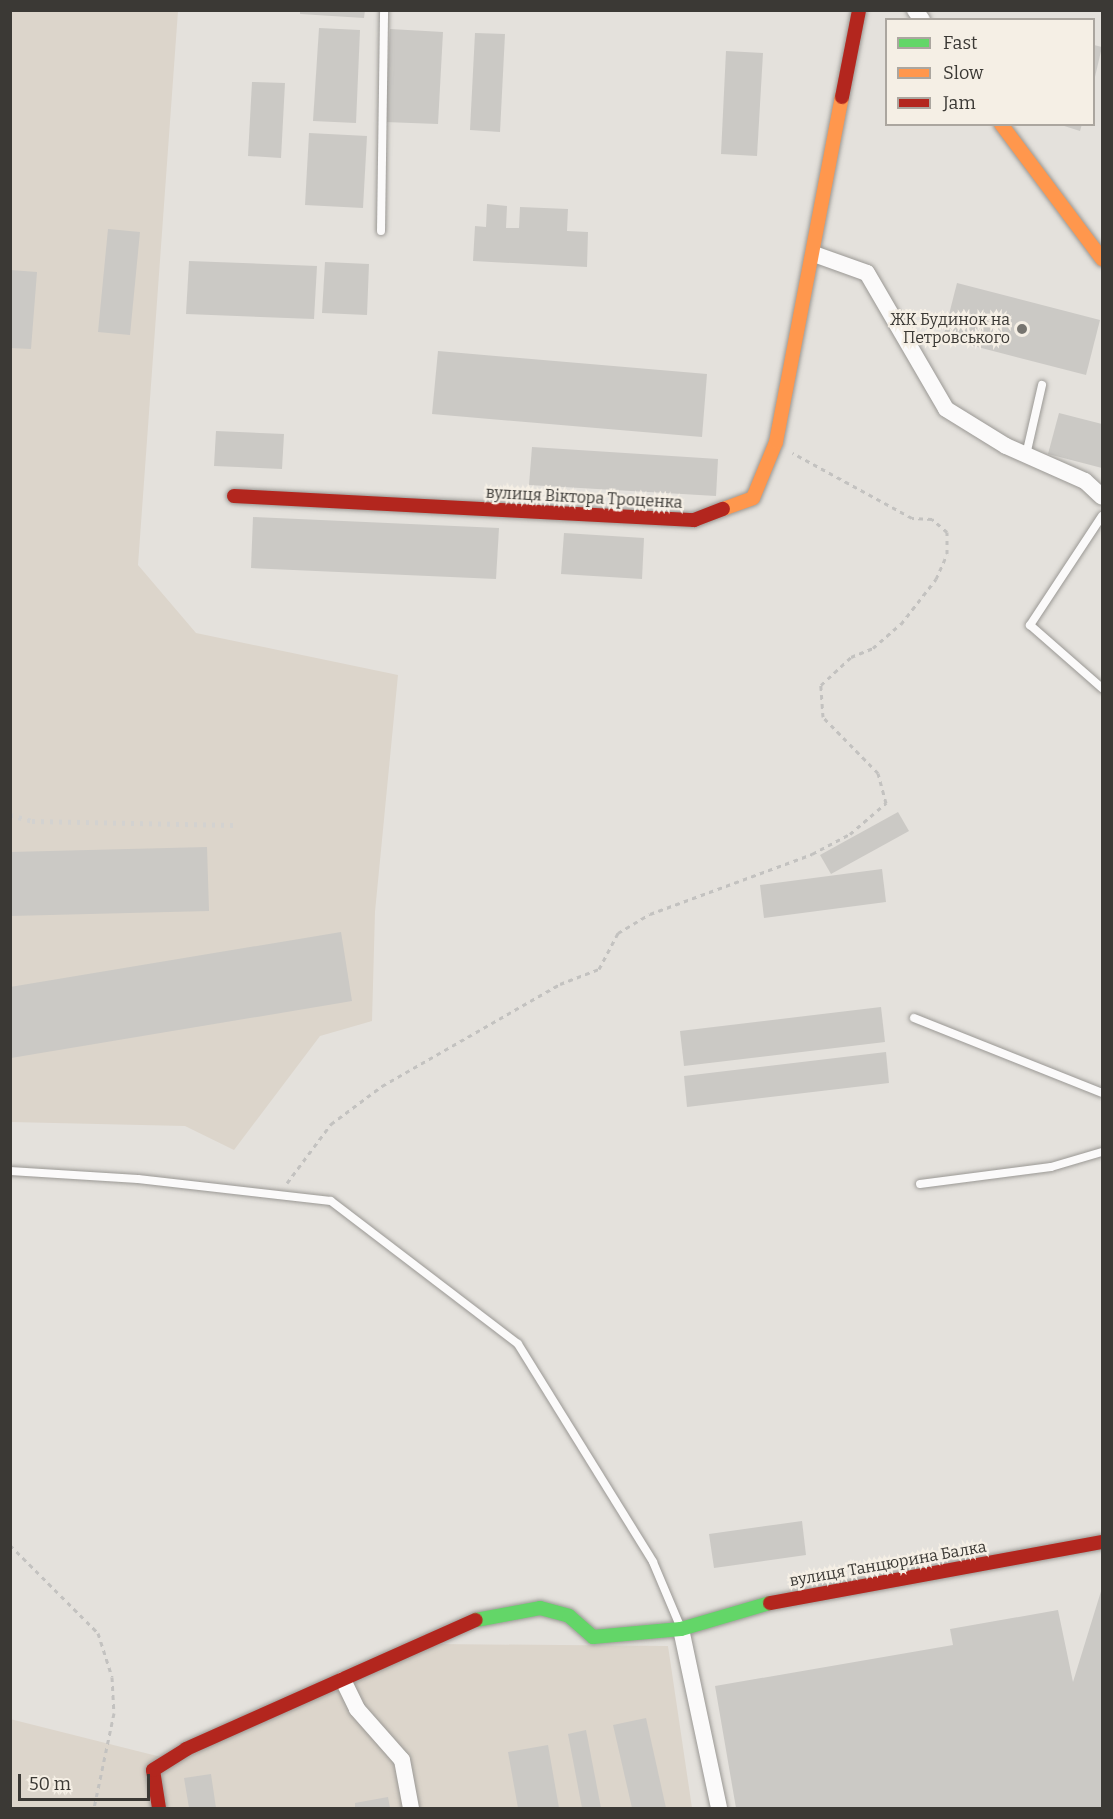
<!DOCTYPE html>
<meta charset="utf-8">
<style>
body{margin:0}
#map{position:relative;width:1113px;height:1819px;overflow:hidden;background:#e4e1dc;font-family:Bitter,serif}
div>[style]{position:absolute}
.built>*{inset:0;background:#dcd5cb}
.building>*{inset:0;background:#cbc9c5}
.path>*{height:3px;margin-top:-1.5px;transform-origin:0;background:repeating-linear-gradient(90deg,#c3c2c0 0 4.5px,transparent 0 9px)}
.roads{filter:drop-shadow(0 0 2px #9a9894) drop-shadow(0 0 2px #9a9894)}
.lane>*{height:8px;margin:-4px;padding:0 4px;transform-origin:4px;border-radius:4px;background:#fbfafa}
.street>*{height:16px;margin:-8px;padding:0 8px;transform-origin:8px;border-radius:8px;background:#fbfafa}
.fast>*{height:14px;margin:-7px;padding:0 7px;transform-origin:7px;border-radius:7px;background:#63d668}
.slow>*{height:14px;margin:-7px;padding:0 7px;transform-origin:7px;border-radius:7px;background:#ff974d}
.jam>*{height:14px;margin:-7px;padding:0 7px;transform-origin:7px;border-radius:7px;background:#b3261e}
.rail>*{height:4.5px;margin-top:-2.25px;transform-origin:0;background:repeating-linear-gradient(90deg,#d3d2d0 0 3px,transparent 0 9px)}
.dots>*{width:16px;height:16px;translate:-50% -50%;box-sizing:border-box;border:3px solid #f5efe5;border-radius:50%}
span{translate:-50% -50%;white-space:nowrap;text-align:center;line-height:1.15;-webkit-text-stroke:4.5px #f5efe5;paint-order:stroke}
.poi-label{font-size:16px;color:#3b3935}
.right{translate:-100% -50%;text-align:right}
.street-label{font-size:16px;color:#3b3935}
.frame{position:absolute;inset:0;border:12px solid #3b3935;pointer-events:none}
.legend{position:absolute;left:885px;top:18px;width:210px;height:108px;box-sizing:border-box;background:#f5efe5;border:2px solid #aba69f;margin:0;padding:8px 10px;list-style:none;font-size:18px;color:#3b3935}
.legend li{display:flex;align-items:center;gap:12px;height:30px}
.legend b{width:30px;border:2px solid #aba69f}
.scale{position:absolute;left:18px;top:1774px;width:132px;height:27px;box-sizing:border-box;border:3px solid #3b3935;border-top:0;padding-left:8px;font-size:18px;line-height:21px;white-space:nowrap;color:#3b3935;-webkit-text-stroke:4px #f5efe5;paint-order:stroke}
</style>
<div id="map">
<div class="built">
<i style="clip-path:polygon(11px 11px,178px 11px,138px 565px,196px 633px,398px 675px,375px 912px,372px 1021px,320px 1036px,234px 1150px,185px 1126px,11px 1122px)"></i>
<i style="clip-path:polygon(437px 1644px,668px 1646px,692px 1808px,11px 1808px,10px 1719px,173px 1760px)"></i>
</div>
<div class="building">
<i style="clip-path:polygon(300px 10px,365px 10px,364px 18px,300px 14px)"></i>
<i style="clip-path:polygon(319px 28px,360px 30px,356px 123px,313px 121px)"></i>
<i style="clip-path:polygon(390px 29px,443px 32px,438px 124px,385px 122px)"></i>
<i style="clip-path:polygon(475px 33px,505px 34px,500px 132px,470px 130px)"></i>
<i style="clip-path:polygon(1094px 45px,1102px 47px,1094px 81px)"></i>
<i style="clip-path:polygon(726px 51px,763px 53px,757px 156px,721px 154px)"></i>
<i style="clip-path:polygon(252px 82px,285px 83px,281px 158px,248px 156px)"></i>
<i style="clip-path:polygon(1058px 124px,1082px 124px,1080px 131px)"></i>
<i style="clip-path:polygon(309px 133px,367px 136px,363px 208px,305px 205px)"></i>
<i style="clip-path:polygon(487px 204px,507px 206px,506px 228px,519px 228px,520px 207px,568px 209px,567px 231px,588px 232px,587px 267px,473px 261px,475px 226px,486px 227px)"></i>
<i style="clip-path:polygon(108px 229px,140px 232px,130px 335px,98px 332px)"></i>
<i style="clip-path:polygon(189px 261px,317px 266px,314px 319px,186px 314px)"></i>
<i style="clip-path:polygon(325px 262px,369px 264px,367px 315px,322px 313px)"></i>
<i style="clip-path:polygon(10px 270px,37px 272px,31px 349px,10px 348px)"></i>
<i style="clip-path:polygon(957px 283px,1100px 320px,1086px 375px,943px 338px)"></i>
<i style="clip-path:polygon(438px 351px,707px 374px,702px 437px,432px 414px)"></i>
<i style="clip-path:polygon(1059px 413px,1102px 424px,1102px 468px,1048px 454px)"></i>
<i style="clip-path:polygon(216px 431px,284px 434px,282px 469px,214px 466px)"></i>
<i style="clip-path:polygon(532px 447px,718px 459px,716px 496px,529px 485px)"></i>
<i style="clip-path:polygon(253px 517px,499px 528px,496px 579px,251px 568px)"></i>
<i style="clip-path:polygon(564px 533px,644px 538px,642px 579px,561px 574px)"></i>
<i style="clip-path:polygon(898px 812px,909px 831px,831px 874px,820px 855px)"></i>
<i style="clip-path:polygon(207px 847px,209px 911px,10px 916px,10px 852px)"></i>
<i style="clip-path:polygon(882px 869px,886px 902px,764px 918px,760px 885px)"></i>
<i style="clip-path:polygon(341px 932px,352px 1001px,11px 1058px,10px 987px)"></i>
<i style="clip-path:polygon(881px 1007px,885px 1042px,684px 1066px,680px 1031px)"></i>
<i style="clip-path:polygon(886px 1052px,889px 1083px,687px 1107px,684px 1076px)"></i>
<i style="clip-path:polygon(802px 1521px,806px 1555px,714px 1568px,709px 1534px)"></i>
<i style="clip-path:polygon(1102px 1588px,1102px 1808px,736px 1808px,715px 1686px,953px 1645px,950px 1629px,1058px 1610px,1073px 1682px)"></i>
<i style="clip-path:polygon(646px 1718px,666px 1808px,632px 1808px,613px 1725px)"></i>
<i style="clip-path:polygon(586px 1730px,601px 1808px,582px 1808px,568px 1734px)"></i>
<i style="clip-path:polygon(548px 1745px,559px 1808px,518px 1808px,508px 1752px)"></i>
<i style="clip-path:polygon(211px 1774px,216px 1808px,189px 1808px,184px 1778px)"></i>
<i style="clip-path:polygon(388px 1797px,390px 1808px,355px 1808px,355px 1803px)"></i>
</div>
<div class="path">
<i style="left:287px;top:1183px;width:74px;rotate:-53.3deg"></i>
<i style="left:331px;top:1124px;width:64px;rotate:-36.7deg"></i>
<i style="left:382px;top:1086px;width:205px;rotate:-29.8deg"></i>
<i style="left:560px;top:984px;width:42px;rotate:-21deg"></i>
<i style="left:599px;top:969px;width:41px;rotate:-62.2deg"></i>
<i style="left:618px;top:933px;width:37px;rotate:-31deg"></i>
<i style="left:650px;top:914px;width:173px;rotate:-20.3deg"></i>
<i style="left:812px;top:854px;width:43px;rotate:-27.8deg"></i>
<i style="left:850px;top:834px;width:48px;rotate:-40.7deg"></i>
<i style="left:886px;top:803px;width:31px;rotate:-105deg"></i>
<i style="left:878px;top:773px;width:78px;rotate:-134.5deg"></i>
<i style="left:823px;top:717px;width:32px;rotate:-94deg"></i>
<i style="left:821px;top:685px;width:41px;rotate:-43deg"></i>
<i style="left:851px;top:657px;width:24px;rotate:-22deg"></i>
<i style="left:873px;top:648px;width:37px;rotate:-41deg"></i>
<i style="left:901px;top:624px;width:57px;rotate:-52.1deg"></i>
<i style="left:936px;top:579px;width:27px;rotate:-66deg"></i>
<i style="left:947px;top:554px;width:22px;rotate:-90deg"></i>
<i style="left:947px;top:532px;width:20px;rotate:-139deg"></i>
<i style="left:932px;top:519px;width:20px;rotate:-177deg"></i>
<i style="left:912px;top:518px;width:136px;rotate:-151.4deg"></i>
<i style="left:10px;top:1545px;width:124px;rotate:45deg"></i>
<i style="left:98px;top:1633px;width:46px;rotate:72.3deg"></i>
<i style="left:112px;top:1677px;width:36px;rotate:87deg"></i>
<i style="left:114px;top:1713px;width:97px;rotate:101.9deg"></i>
</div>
<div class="roads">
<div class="lane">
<i style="left:381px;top:231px;width:221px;rotate:-89.2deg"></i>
<i style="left:1026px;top:455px;width:72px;rotate:-77.1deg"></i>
<i style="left:1102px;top:516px;width:131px;rotate:123.4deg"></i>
<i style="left:1030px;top:625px;width:96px;rotate:41.2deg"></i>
<i style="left:914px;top:1018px;width:202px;rotate:21.7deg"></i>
<i style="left:10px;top:1171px;width:128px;rotate:3.6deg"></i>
<i style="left:138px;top:1179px;width:194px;rotate:6.5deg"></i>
<i style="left:331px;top:1201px;width:235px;rotate:37.4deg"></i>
<i style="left:518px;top:1344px;width:256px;rotate:58.2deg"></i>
<i style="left:653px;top:1562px;width:69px;rotate:67.1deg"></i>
<i style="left:920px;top:1184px;width:132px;rotate:-7.4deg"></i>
<i style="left:1051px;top:1167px;width:53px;rotate:-16.4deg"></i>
</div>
<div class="street">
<i style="left:915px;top:10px;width:12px;rotate:55deg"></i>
<i style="left:814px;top:254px;width:56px;rotate:19.7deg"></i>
<i style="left:867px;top:273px;width:157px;rotate:59.8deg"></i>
<i style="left:946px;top:409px;width:70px;rotate:31.7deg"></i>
<i style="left:1006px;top:446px;width:86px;rotate:23.9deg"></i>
<i style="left:1085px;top:481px;width:23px;rotate:43deg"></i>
<i style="left:681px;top:1629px;width:183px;rotate:78deg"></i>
<i style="left:343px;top:1680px;width:32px;rotate:64deg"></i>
<i style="left:357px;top:1709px;width:68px;rotate:48.6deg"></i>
<i style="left:402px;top:1760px;width:49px;rotate:79.4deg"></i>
</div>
<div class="fast">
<i style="left:476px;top:1620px;width:65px;rotate:-10.6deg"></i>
<i style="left:540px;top:1608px;width:30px;rotate:15deg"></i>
<i style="left:569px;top:1616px;width:32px;rotate:41deg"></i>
<i style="left:593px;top:1637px;width:88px;rotate:-5.2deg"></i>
<i style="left:681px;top:1629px;width:93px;rotate:-16.3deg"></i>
</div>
<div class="slow">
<i style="left:1001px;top:124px;width:169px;rotate:53.2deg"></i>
<i style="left:723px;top:509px;width:32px;rotate:-20deg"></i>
<i style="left:753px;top:498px;width:61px;rotate:-67.7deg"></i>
<i style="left:776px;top:442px;width:351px;rotate:-79.2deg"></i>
</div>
<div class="jam">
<i style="left:842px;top:97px;width:89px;rotate:-78.9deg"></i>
<i style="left:234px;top:496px;width:461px;rotate:3deg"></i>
<i style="left:694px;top:520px;width:31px;rotate:-21deg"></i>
<i style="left:770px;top:1603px;width:338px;rotate:-10.4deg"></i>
<i style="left:159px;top:1808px;width:38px;rotate:-99deg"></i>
<i style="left:153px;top:1770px;width:39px;rotate:-32deg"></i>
<i style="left:186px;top:1749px;width:317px;rotate:-24deg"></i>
</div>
</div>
<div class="rail">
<i style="left:10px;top:815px;width:23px;rotate:15deg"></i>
<i style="left:32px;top:821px;width:202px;rotate:1.1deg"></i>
</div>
<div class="dots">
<i style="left:1022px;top:329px;background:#76746f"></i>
</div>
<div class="poi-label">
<span class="right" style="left:1010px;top:329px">ЖК Будинок на<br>Петровського</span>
</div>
<div class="street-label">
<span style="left:584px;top:498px;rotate:3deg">вулиця Віктора Троценка</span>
<span style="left:888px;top:1564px;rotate:-10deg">вулиця Танцюрина Балка</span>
</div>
<div class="frame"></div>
<ul class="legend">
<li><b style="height:8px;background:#63d668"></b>Fast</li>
<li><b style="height:8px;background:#ff974d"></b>Slow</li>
<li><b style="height:8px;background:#b3261e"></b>Jam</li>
</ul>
<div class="scale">50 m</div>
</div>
